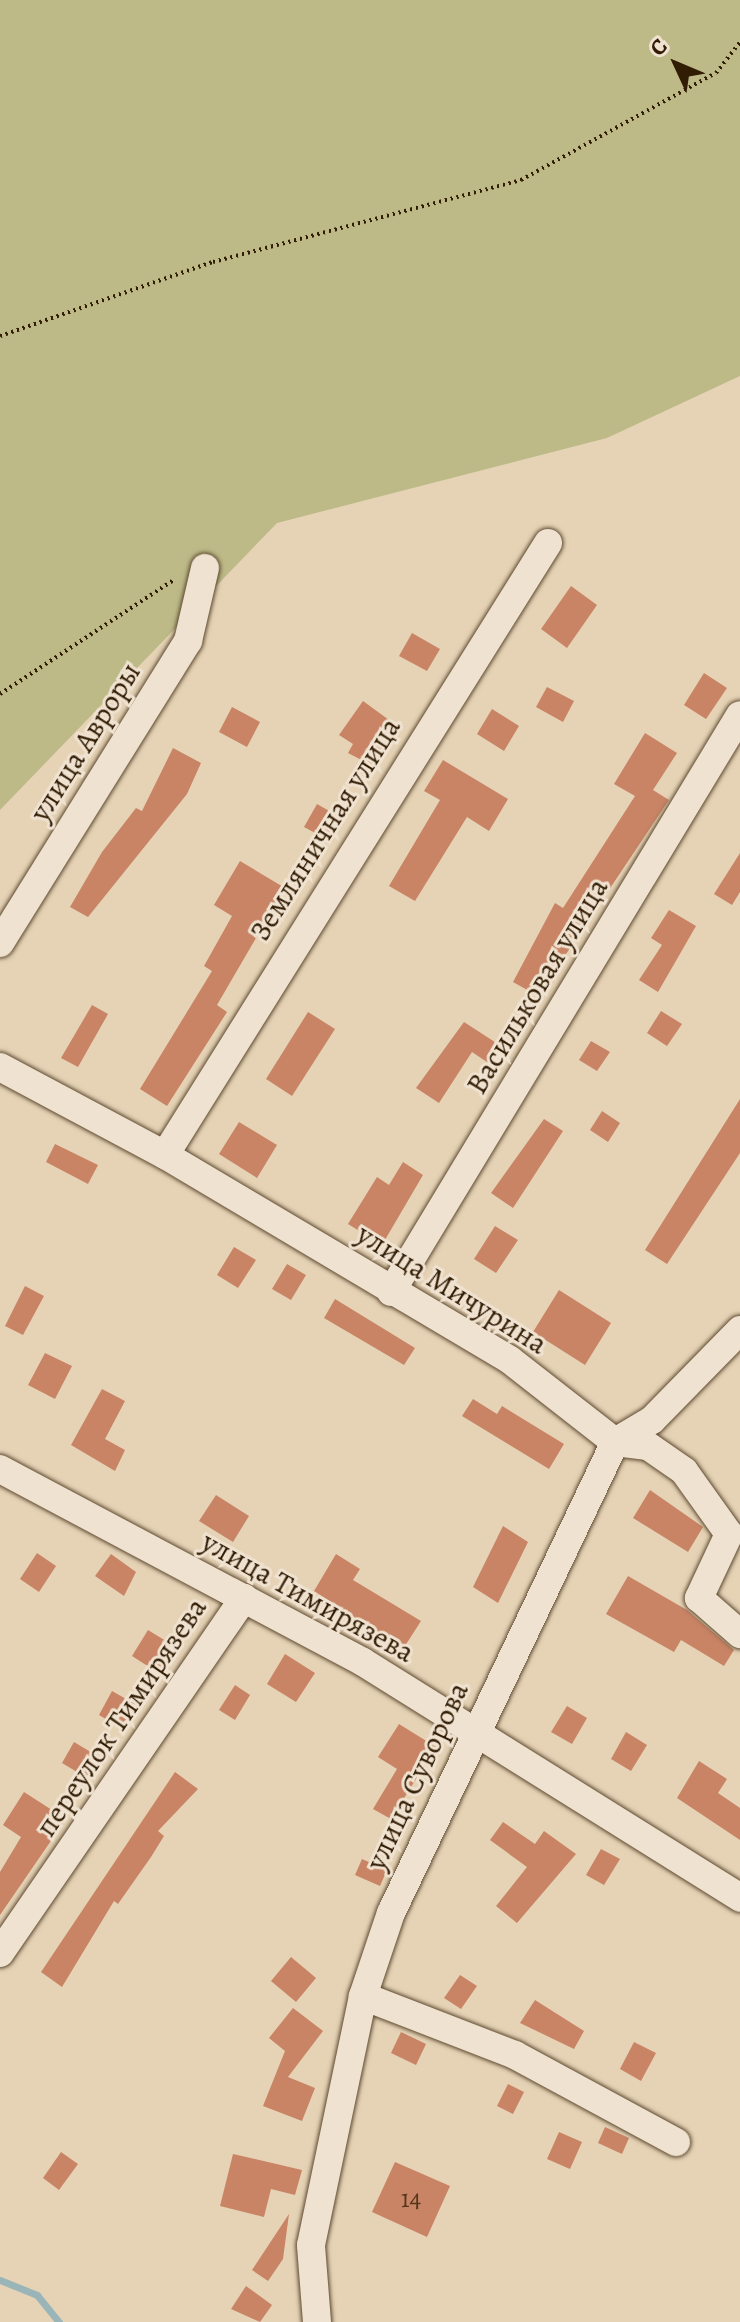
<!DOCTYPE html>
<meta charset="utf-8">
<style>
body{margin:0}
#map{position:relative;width:740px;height:2322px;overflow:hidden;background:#e6d3b6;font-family:Alegreya,serif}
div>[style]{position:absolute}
.green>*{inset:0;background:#bdba88}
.stream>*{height:7px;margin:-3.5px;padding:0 3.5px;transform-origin:3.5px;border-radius:3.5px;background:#9ab5b8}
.building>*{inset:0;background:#c88465}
.path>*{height:4px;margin-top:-2px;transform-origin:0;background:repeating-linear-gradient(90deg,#311c04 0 2px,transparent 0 6px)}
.roads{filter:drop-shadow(0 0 2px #5e4a30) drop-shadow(0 0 2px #5e4a30)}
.street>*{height:28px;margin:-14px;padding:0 14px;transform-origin:14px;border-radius:14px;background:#efe2d0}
span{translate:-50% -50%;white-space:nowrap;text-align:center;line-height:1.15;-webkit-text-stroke:6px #efe2d0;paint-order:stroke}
.number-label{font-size:26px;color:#57361c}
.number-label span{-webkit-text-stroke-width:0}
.street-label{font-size:30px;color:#311c04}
.north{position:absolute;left:636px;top:24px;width:80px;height:80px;-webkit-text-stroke:6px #efe2d0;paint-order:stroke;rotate:314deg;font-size:22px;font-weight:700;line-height:32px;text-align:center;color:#311c04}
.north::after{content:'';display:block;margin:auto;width:28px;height:36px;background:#311c04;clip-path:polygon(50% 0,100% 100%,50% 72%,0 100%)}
</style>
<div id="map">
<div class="green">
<i style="clip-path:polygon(0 0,740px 0,740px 376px,607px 438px,277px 523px,0 810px)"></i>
</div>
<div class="stream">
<i style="left:0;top:2280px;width:40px;rotate:22deg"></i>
<i style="left:37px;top:2295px;width:35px;rotate:51deg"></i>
</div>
<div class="building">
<i style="clip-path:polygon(571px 586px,597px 605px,567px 648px,541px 629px)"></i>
<i style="clip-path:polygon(412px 633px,440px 649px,427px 671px,399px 656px)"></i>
<i style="clip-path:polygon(704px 673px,727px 688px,706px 719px,684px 705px)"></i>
<i style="clip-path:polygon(547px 687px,574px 701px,563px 722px,536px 707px)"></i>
<i style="clip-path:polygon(363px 701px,400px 728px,377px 768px,348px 753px,353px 744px,339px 735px)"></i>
<i style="clip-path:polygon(232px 707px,260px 722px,247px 747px,219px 732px)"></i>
<i style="clip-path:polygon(492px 709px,519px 726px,504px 751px,477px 734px)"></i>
<i style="clip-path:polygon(645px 733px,677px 753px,653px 790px,669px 800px,538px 996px,513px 982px,555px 903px,563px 908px,635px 796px,614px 784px)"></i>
<i style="clip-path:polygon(173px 748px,201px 763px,187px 794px,88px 917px,70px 907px,102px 852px,136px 808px,142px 811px)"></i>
<i style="clip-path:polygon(443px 760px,508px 799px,489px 831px,467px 817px,415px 901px,389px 886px,440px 800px,424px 791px)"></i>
<i style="clip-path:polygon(317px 804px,345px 820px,332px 842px,304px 827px)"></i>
<i style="clip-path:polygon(740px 853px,740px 892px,732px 905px,714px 894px)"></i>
<i style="clip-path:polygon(240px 861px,285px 888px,217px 1005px,227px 1012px,167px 1106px,140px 1089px,212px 971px,204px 966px,232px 916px,214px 905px)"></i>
<i style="clip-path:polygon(669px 910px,696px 926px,658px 992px,639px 980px,662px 945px,651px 938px)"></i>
<i style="clip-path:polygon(92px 1005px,108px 1014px,78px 1067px,61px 1058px)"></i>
<i style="clip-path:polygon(661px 1011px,682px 1024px,667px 1046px,647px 1033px)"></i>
<i style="clip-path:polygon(308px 1012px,335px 1029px,292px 1096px,266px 1079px)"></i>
<i style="clip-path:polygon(464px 1022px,501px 1046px,490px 1064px,472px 1052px,439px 1103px,416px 1088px)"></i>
<i style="clip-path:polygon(591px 1041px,610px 1052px,597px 1071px,579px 1060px)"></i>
<i style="clip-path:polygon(740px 1099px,740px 1153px,667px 1264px,645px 1250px)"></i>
<i style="clip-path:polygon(602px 1111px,620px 1123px,608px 1142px,590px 1130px)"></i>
<i style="clip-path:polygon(544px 1119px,563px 1131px,513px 1208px,491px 1193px)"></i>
<i style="clip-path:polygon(239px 1122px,277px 1145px,257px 1178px,219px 1154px)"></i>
<i style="clip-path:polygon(55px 1144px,98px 1165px,88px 1184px,46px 1162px)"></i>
<i style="clip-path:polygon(403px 1162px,423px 1175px,382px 1245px,348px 1224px,377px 1177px,389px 1185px)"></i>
<i style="clip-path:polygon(495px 1226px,518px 1240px,496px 1273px,474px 1259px)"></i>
<i style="clip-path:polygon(234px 1247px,256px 1260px,238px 1288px,217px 1275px)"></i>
<i style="clip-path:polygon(287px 1264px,306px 1275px,291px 1300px,272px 1289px)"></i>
<i style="clip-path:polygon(25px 1286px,44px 1296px,23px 1335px,5px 1326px)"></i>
<i style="clip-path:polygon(559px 1290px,611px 1323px,585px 1365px,533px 1332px)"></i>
<i style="clip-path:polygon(335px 1299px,415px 1348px,404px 1365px,324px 1318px)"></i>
<i style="clip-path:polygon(45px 1353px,72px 1366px,55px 1399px,28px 1385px)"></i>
<i style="clip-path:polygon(102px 1389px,125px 1401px,105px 1439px,125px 1450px,115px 1471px,71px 1445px)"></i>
<i style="clip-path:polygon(473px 1399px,497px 1414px,502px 1406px,564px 1444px,549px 1469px,462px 1416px)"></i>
<i style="clip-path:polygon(650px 1490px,703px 1527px,688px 1552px,633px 1518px)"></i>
<i style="clip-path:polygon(216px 1495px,249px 1516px,233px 1542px,199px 1521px)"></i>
<i style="clip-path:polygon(503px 1526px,528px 1542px,498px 1603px,473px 1587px)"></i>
<i style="clip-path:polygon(37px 1553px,56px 1566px,39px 1592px,20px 1579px)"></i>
<i style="clip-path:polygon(111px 1554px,136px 1572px,124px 1596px,95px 1576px)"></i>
<i style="clip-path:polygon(336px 1554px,360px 1569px,353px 1580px,421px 1621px,403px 1649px,314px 1591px)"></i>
<i style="clip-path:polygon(628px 1576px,687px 1610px,734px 1650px,724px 1666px,681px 1640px,674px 1652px,606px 1614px)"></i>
<i style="clip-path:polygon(148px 1630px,174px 1646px,157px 1672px,132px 1656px)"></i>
<i style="clip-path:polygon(285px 1654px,315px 1673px,296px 1702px,267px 1684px)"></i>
<i style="clip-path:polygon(235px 1685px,250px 1695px,235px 1720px,219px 1710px)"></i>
<i style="clip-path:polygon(112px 1691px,135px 1704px,121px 1728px,99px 1715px)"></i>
<i style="clip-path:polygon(567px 1706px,587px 1718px,572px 1744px,551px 1732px)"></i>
<i style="clip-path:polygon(399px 1724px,436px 1747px,391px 1819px,373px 1809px,397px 1769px,378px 1757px)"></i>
<i style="clip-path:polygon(626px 1732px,647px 1745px,631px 1771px,611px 1759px)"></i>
<i style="clip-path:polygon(74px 1742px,99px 1757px,87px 1778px,62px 1763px)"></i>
<i style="clip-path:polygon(699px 1761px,727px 1779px,718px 1793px,740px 1808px,740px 1840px,677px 1798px)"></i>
<i style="clip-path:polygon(175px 1772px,198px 1789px,158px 1831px,164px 1836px,151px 1857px,118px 1904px,114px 1901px,62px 1987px,41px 1972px)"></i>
<i style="clip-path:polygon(24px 1792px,66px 1819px,0 1915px,0 1872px,21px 1837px,3px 1825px)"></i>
<i style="clip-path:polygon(503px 1822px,535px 1844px,544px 1831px,576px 1854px,517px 1923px,496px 1906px,527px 1867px,490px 1840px)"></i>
<i style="clip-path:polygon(601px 1849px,620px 1859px,604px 1885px,586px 1875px)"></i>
<i style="clip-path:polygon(362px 1859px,387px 1870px,380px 1886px,355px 1875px)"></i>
<i style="clip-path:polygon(291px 1957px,316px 1978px,296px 2002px,271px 1981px)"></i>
<i style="clip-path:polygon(460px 1975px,477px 1986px,461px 2009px,444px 1998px)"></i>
<i style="clip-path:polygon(535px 2000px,584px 2031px,574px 2049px,520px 2023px)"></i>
<i style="clip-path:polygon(293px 2008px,323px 2031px,288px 2077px,315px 2088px,302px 2121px,263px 2106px,285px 2051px,269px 2038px)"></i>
<i style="clip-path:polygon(401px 2032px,426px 2044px,416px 2065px,391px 2053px)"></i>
<i style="clip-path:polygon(634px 2042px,656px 2053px,641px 2081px,620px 2069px)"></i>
<i style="clip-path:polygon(508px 2084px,524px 2092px,513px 2114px,497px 2106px)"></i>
<i style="clip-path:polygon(605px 2127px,629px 2138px,622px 2154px,598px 2143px)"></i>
<i style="clip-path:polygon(559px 2132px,582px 2142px,570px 2169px,547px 2159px)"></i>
<i style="clip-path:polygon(61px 2152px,78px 2164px,59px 2190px,43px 2178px)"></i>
<i style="clip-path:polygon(233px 2154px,302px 2170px,295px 2195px,271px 2189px,264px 2217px,220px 2206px)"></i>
<i style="clip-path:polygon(395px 2162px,450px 2186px,427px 2237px,372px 2212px)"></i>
<i style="clip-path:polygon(289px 2214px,283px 2259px,268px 2281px,252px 2270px)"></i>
<i style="clip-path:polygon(246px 2286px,272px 2305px,260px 2322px,231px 2309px)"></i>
</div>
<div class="path">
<i style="left:0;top:336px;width:225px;rotate:-19.2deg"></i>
<i style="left:213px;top:262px;width:319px;rotate:-14.9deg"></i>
<i style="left:521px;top:180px;width:222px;rotate:-28.8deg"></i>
<i style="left:716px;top:73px;width:39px;rotate:-52deg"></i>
<i style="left:0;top:694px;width:209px;rotate:-33.3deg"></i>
</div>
<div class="roads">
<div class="street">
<i style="left:0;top:943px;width:356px;rotate:-58.1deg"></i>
<i style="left:188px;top:641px;width:75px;rotate:-76.9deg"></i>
<i style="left:0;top:1067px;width:187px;rotate:28.1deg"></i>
<i style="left:165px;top:1155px;width:401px;rotate:30.7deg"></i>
<i style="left:510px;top:1360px;width:133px;rotate:38deg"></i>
<i style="left:615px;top:1442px;width:33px;rotate:7deg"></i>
<i style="left:648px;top:1446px;width:44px;rotate:34.8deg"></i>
<i style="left:684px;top:1471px;width:77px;rotate:54.5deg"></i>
<i style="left:729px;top:1534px;width:71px;rotate:115.1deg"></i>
<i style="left:699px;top:1598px;width:55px;rotate:41.3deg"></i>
<i style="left:165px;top:1155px;width:722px;rotate:-57.96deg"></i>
<i style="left:391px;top:1292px;width:674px;rotate:-58.83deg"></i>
<i style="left:0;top:1469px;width:411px;rotate:28deg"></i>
<i style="left:363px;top:1662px;width:445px;rotate:32deg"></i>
<i style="left:0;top:1953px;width:431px;rotate:-55.5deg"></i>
<i style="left:363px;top:1996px;width:163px;rotate:21.2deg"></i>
<i style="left:515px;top:2055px;width:183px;rotate:28.4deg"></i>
<i style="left:317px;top:2322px;width:77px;rotate:-94.5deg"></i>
<i style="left:311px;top:2245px;width:254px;rotate:-78.2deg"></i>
<i style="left:363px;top:1996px;width:88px;rotate:-71.4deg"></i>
<i style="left:391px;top:1913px;width:522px;rotate:-64.56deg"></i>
<i style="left:615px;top:1442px;width:43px;rotate:-30.7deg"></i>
<i style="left:652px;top:1420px;width:126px;rotate:-45.6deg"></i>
</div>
</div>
<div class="number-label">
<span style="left:411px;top:2199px">14</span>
</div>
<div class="street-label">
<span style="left:85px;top:742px;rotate:-58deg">улица Авроры</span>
<span style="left:325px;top:829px;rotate:-58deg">Земляничная улица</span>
<span style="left:537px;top:986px;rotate:-59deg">Васильковая улица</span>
<span style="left:452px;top:1289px;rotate:32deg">улица Мичурина</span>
<span style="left:308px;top:1597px;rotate:29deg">улица Тимирязева</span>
<span style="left:121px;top:1717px;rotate:-56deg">переулок Тимирязева</span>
<span style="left:417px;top:1776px;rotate:-65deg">улица Суворова</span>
</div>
<div class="north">С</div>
</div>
